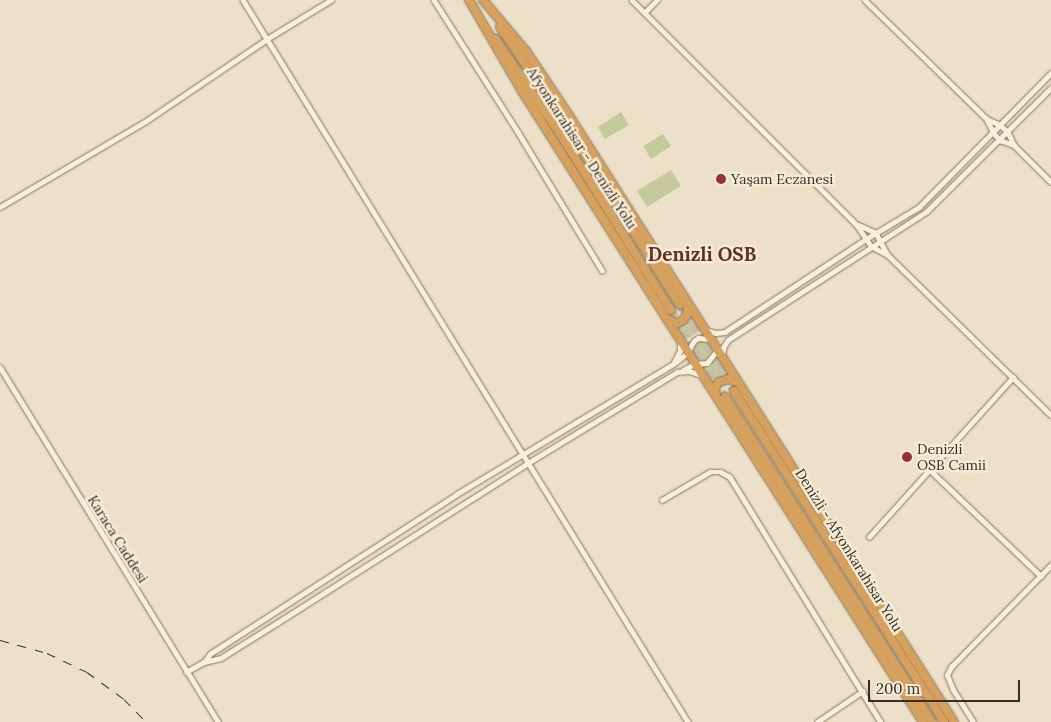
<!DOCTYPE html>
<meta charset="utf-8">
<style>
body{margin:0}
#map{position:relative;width:1051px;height:722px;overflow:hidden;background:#ece1c8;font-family:Lora,serif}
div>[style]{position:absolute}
.green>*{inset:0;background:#c5ca9c}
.round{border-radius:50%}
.highway-tunnel>*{height:8px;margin-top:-4px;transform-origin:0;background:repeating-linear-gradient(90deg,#c8bda7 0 8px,transparent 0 12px)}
.roads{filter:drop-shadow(0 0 1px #87745e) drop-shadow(0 0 1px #87745e)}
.street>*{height:4.5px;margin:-2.25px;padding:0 2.25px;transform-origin:2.25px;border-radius:2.25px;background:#f7efdb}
.highway>*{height:8px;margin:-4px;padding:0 4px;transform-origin:4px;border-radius:4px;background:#d6a05e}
.rail>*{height:1px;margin-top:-0.5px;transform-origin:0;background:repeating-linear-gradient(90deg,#392c21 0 9px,transparent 0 18px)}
.dots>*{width:14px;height:14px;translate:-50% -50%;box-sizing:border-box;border:2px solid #f4ebd7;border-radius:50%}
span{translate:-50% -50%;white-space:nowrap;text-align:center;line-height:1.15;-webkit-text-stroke:5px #f4ebd7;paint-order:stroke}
.street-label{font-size:14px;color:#392c21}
.poi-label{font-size:14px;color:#392c21}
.left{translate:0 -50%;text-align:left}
.district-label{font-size:19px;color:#632f22;font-weight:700}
.scale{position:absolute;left:868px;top:680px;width:152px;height:22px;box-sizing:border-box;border:2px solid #392c21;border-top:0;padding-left:6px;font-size:15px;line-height:18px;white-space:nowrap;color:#392c21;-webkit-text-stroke:4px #f4ebd7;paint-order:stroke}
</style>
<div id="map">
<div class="green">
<i style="clip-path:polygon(621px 112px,629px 125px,605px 139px,598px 127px)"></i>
<i style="clip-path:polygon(663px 134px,671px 146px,651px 159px,643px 146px)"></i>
<i style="clip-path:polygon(671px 170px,681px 186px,647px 207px,637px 191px)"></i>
<i style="clip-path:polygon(691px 314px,701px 330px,684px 341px,673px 325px)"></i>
<i class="round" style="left:692px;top:341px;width:20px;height:20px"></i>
<i style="clip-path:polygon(719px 360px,729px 375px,713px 387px,703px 372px)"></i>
</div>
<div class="highway-tunnel">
<i style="left:680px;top:305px;width:102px;rotate:57.9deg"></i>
<i style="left:671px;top:310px;width:102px;rotate:58.2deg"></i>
</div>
<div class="roads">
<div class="street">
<i style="left:243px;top:0;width:848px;rotate:58.35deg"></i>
<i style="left:434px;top:0;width:156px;rotate:57.5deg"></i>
<i style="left:518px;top:132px;width:162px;rotate:58.7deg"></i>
<i style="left:632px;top:0;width:318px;rotate:45deg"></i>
<i style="left:857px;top:225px;width:25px;rotate:56deg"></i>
<i style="left:871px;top:246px;width:19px;rotate:28deg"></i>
<i style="left:888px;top:255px;width:228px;rotate:44.5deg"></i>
<i style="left:865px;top:0;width:170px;rotate:44.3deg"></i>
<i style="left:987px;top:119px;width:14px;rotate:65deg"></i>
<i style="left:993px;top:132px;width:11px;rotate:49deg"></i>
<i style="left:1000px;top:140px;width:15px;rotate:20deg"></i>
<i style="left:645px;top:12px;width:17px;rotate:-45deg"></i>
<i style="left:987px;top:119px;width:14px;rotate:25deg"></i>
<i style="left:1000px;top:125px;width:11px;rotate:41deg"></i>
<i style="left:1008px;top:132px;width:14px;rotate:65deg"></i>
<i style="left:1014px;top:145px;width:52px;rotate:45deg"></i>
<i style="left:0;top:207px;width:169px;rotate:-30.5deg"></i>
<i style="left:146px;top:121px;width:146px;rotate:-34.1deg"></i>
<i style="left:267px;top:39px;width:75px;rotate:-31.4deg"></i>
<i style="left:859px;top:225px;width:19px;rotate:25deg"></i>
<i style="left:876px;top:233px;width:24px;rotate:62deg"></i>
<i style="left:706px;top:330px;width:10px;rotate:17deg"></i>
<i style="left:716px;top:333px;width:9px;rotate:-6deg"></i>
<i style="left:725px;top:332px;width:169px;rotate:-33.4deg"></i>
<i style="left:866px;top:239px;width:62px;rotate:-31.1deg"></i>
<i style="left:919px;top:207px;width:188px;rotate:-45.4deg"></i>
<i style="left:722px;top:355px;width:9px;rotate:-77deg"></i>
<i style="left:724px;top:346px;width:7px;rotate:-56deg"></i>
<i style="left:728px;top:340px;width:236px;rotate:-32.9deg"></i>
<i style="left:926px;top:212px;width:176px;rotate:-44.8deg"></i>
<i style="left:676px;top:362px;width:14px;rotate:-39deg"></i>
<i style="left:687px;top:353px;width:14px;rotate:-60deg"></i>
<i style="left:694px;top:341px;width:5px;rotate:-37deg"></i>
<i style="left:698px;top:338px;width:12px;rotate:5deg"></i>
<i style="left:0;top:367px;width:417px;rotate:58.4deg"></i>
<i style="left:683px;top:370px;width:13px;rotate:-27deg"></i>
<i style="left:695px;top:364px;width:12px;rotate:-5deg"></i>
<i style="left:707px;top:363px;width:19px;rotate:-51deg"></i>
<i style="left:929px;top:469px;width:155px;rotate:43.7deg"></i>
<i style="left:662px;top:500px;width:56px;rotate:-30.3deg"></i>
<i style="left:710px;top:472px;width:11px"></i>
<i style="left:721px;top:472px;width:10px;rotate:29deg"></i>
<i style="left:730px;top:477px;width:288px;rotate:58.4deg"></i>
<i style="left:869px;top:537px;width:215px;rotate:-48deg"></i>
<i style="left:204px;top:662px;width:17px;rotate:-13deg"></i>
<i style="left:221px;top:658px;width:66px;rotate:-32deg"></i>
<i style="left:277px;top:623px;width:298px;rotate:-32.5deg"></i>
<i style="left:528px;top:463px;width:175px;rotate:-31.4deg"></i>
<i style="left:677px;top:372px;width:12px;rotate:-5deg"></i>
<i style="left:689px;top:371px;width:13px;rotate:18deg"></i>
<i style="left:186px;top:672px;width:21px;rotate:-29deg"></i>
<i style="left:204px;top:662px;width:10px;rotate:-53deg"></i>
<i style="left:210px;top:654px;width:294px;rotate:-32.9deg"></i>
<i style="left:457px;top:494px;width:252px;rotate:-31deg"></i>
<i style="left:673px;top:364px;width:15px;rotate:-62deg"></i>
<i style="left:680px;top:351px;width:10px;rotate:-90deg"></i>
<i style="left:817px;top:722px;width:55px;rotate:-34deg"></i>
<i style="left:973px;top:722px;width:38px;rotate:-122deg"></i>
<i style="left:953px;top:690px;width:16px;rotate:-112deg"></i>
<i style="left:947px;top:675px;width:9px;rotate:-63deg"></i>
<i style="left:951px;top:667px;width:143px;rotate:-45.6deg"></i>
</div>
<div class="highway">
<i style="left:469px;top:0;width:105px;rotate:59.8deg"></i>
<i style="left:522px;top:91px;width:748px;rotate:57.56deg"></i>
<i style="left:483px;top:0;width:67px;rotate:49.9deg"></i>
<i style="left:526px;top:51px;width:76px;rotate:56.3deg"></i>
<i style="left:568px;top:114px;width:720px;rotate:57.59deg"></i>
<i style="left:500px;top:27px;width:123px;rotate:55.9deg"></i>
<i style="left:569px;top:129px;width:208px;rotate:57.8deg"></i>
<i style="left:496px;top:39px;width:115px;rotate:56deg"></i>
<i style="left:560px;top:134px;width:208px;rotate:57.8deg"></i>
<i style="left:667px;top:319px;width:11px;rotate:22deg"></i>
<i style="left:677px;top:323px;width:7px;rotate:-27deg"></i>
<i style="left:683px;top:320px;width:9px;rotate:-54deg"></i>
<i style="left:688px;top:313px;width:9px;rotate:-96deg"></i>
<i style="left:734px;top:391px;width:392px;rotate:57.6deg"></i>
<i style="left:716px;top:396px;width:9px;rotate:-96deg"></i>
<i style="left:715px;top:387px;width:6px;rotate:-51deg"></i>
<i style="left:719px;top:382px;width:10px;rotate:-17deg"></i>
<i style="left:729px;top:379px;width:8px;rotate:23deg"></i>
<i style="left:725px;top:397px;width:385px;rotate:57.5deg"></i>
</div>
</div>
<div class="rail">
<i style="left:0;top:640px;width:49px;rotate:15.5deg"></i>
<i style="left:47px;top:653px;width:44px;rotate:25.4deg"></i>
<i style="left:87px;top:672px;width:46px;rotate:36.1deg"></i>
<i style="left:124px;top:699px;width:32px;rotate:46deg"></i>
</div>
<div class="dots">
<i style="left:721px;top:179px;background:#933133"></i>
<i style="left:907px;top:457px;background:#933133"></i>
</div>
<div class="street-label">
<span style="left:582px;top:148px;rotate:57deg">Afyonkarahisar - Denizli Yolu</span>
<span style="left:118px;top:539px;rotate:58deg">Karaca Caddesi</span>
<span style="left:849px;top:550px;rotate:58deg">Denizli - Afyonkarahisar Yolu</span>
</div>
<div class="poi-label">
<span class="left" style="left:731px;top:179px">Yaşam Eczanesi</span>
<span class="left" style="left:917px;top:457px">Denizli<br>OSB Camii</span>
</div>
<div class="district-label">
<span style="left:702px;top:255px">Denizli OSB</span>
</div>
<div class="scale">200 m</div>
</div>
